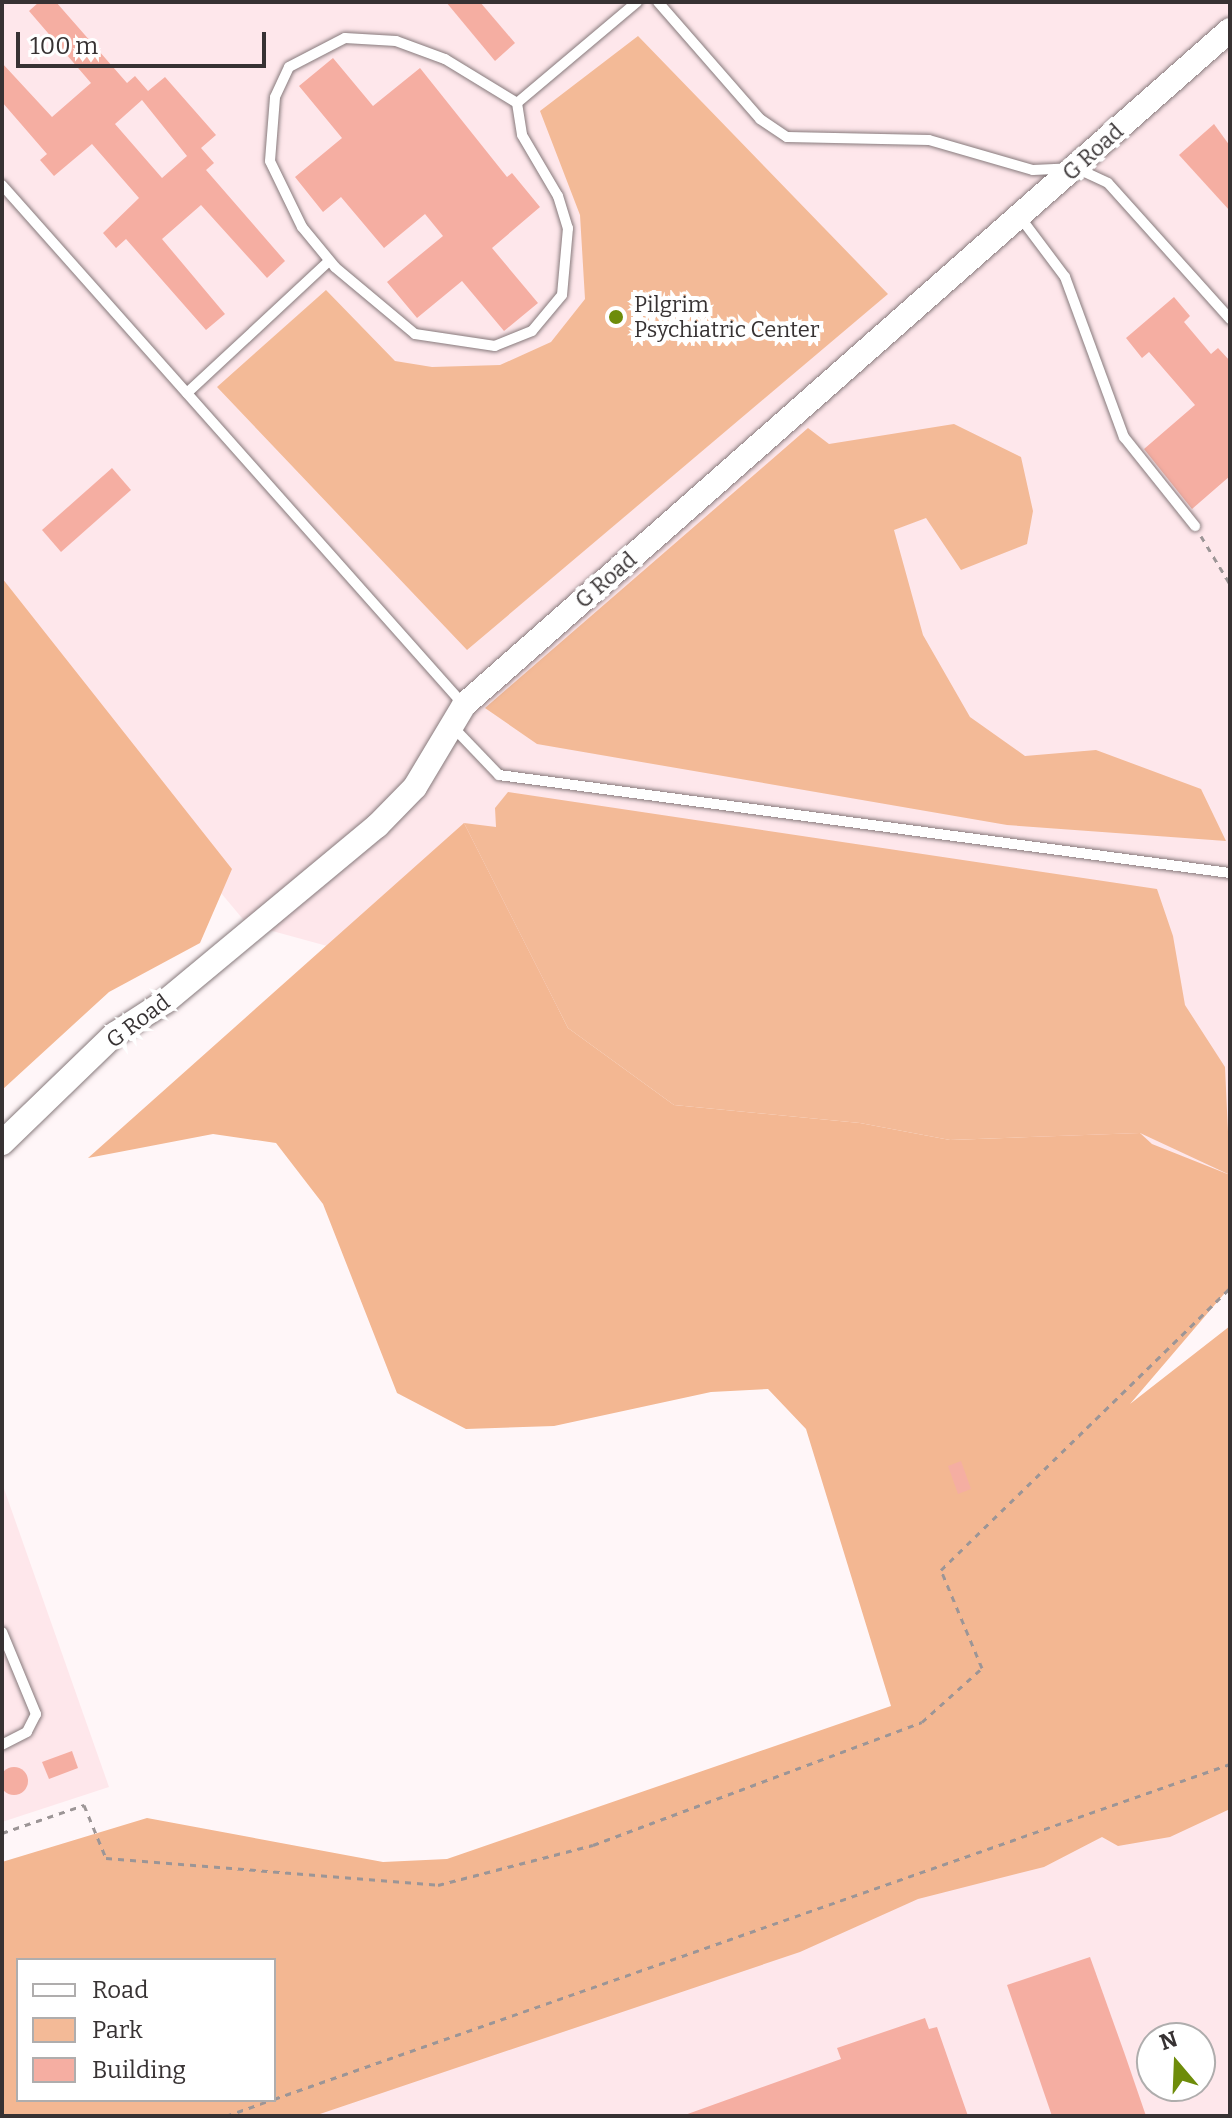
<!DOCTYPE html>
<style>
body{margin:0}
#map{position:relative;width:1232px;height:2118px;overflow:hidden;background:#fff6f8;font-family:Bitter,serif}
div>[style]{position:absolute}
.built>*{inset:0;background:#fee7eb}
.green>*{inset:0;background:#f3ba97}
.forest>*{inset:0;background:#f3b792}
.building>*{inset:0;background:#f5aea2}
.round{border-radius:50%}
.path>*{height:3px;margin-top:-1.5px;transform-origin:0;background:repeating-linear-gradient(90deg,#9c9596 0 6px,transparent 0 12px)}
.roads{filter:drop-shadow(0 0 2px #877a7c) drop-shadow(0 0 2px #877a7c)}
.service>*{height:10px;margin:-5px;padding:0 5px;transform-origin:5px;border-radius:5px;background:#fff}
.tertiary>*{height:24px;margin:-12px;padding:0 12px;transform-origin:12px;border-radius:12px;background:#fff}
.dots>*{width:22px;height:22px;translate:-50% -50%;box-sizing:border-box;border:4px solid #fff;border-radius:50%}
span{translate:-50% -50%;white-space:nowrap;text-align:center;line-height:1.15;-webkit-text-stroke:8px #fff;paint-order:stroke}
.street-label{font-size:22px;color:#373233}
.poi-label{font-size:22px;color:#373233}
.left{translate:0 -50%;text-align:left}
.frame{position:absolute;inset:0;border:4px solid #373233;pointer-events:none}
.legend{position:absolute;left:16px;top:1958px;width:260px;height:144px;box-sizing:border-box;background:#fff;border:2px solid #afadad;margin:0;padding:10px 14px;list-style:none;font-size:24px;color:#373233}
.legend li{display:flex;align-items:center;gap:16px;height:40px}
.legend b{width:40px;border:2px solid #afadad}
.north{position:absolute;left:1136px;top:2022px;width:80px;height:80px;box-sizing:border-box;background:#fff;border:2px solid #afadad;border-radius:50%;rotate:341deg;font-size:22px;font-weight:700;line-height:32px;text-align:center;color:#373233}
.north::after{content:'';display:block;margin:auto;width:28px;height:36px;background:#6e8c0a;clip-path:polygon(50% 0,100% 100%,50% 72%,0 100%)}
.scale{position:absolute;left:16px;top:32px;width:250px;height:36px;box-sizing:border-box;border:4px solid #373233;border-top:0;padding-left:10px;font-size:24px;line-height:28px;white-space:nowrap;color:#373233;-webkit-text-stroke:6px #fff;paint-order:stroke}
</style>
<div id="map">
<div class="built">
<i style="clip-path:polygon(2px 2px,1230px 2px,1230px 1193px,247px 924px,2px 632px)"></i>
<i style="clip-path:polygon(2px 1483px,109px 1787px,2px 1822px)"></i>
<i style="clip-path:polygon(evenodd,1230px 1778px,1230px 2116px,272px 2116px,1230px 1778px,1152px 2038px,1200px 2038px,1200px 2086px,1152px 2086px,1152px 2038px)"></i>
</div>
<div class="green">
<i style="clip-path:polygon(638px 36px,888px 294px,467px 650px,217px 387px,326px 290px,395px 361px,432px 367px,500px 365px,551px 342px,585px 299px,580px 215px,540px 111px)"></i>
<i style="clip-path:polygon(954px 424px,1021px 457px,1033px 511px,1027px 544px,961px 570px,926px 518px,894px 530px,923px 635px,970px 717px,1025px 756px,1096px 750px,1201px 789px,1226px 841px,1007px 825px,537px 744px,485px 708px,808px 428px,829px 444px)"></i>
<i style="clip-path:polygon(508px 792px,1157px 889px,1173px 936px,1185px 1005px,1225px 1067px,1230px 1175px,1140px 1133px,950px 1140px,860px 1123px,674px 1105px,568px 1028px,464px 823px,496px 827px,495px 808px)"></i>
</div>
<div class="forest">
<i style="clip-path:polygon(2px 578px,232px 869px,200px 943px,109px 992px,2px 1090px)"></i>
<i style="clip-path:polygon(evenodd,464px 823px,568px 1028px,674px 1105px,860px 1123px,950px 1140px,1140px 1133px,1152px 1144px,1230px 1175px,1230px 1287px,1130px 1404px,1230px 1326px,1230px 1809px,1170px 1837px,1118px 1846px,1102px 1837px,1044px 1867px,918px 1899px,800px 1952px,314px 2116px,2px 2116px,2px 1862px,147px 1818px,383px 1862px,447px 1859px,891px 1706px,806px 1429px,768px 1389px,711px 1392px,554px 1426px,466px 1429px,397px 1393px,323px 1204px,276px 1143px,213px 1134px,88px 1158px,464px 823px,18px 1960px,274px 1960px,274px 2100px,18px 2100px,18px 1960px)"></i>
</div>
<div class="building">
<i style="clip-path:polygon(evenodd,39px 2px,56px 2px,127px 83px,135px 76px,148px 91px,165px 77px,216px 135px,201px 148px,214px 163px,206px 170px,285px 261px,267px 278px,201px 205px,162px 239px,225px 314px,206px 330px,126px 239px,116px 248px,103px 233px,139px 198px,92px 144px,54px 176px,40px 160px,47px 154px,2px 102px,2px 63px,52px 117px,91px 83px,29px 11px,39px 2px,142px 100px,187px 156px,162px 178px,115px 124px,142px 100px)"></i>
<i style="clip-path:polygon(446px 2px,480px 2px,515px 43px,495px 61px)"></i>
<i style="clip-path:polygon(333px 58px,373px 106px,420px 68px,507px 177px,512px 173px,540px 207px,492px 248px,538px 303px,504px 331px,462px 281px,417px 318px,387px 282px,443px 236px,425px 214px,384px 248px,341px 197px,323px 212px,295px 177px,342px 138px,299px 86px)"></i>
<i style="clip-path:polygon(1214px 124px,1230px 146px,1230px 211px,1179px 155px)"></i>
<i style="clip-path:polygon(1174px 297px,1190px 316px,1184px 322px,1211px 354px,1218px 348px,1230px 361px,1230px 476px,1192px 509px,1144px 449px,1195px 405px,1149px 352px,1142px 358px,1126px 338px)"></i>
<i style="clip-path:polygon(112px 468px,131px 490px,61px 552px,42px 530px)"></i>
<i style="clip-path:polygon(961px 1461px,971px 1489px,958px 1494px,948px 1466px)"></i>
<i style="clip-path:polygon(72px 1751px,78px 1768px,49px 1779px,42px 1762px)"></i>
<i class="round" style="left:0;top:1767px;width:28px;height:28px"></i>
<i style="clip-path:polygon(1090px 1957px,1124px 2052px,1146px 2116px,1052px 2116px,1007px 1985px)"></i>
<i style="clip-path:polygon(925px 2018px,929px 2029px,937px 2027px,968px 2116px,682px 2116px,841px 2059px,837px 2048px)"></i>
</div>
<div class="path">
<i style="left:1201px;top:536px;width:56px;rotate:58.9deg"></i>
<i style="left:2px;top:1833px;width:87px;rotate:-18.9deg"></i>
<i style="left:84px;top:1805px;width:57px;rotate:67.5deg"></i>
<i style="left:106px;top:1858px;width:333px;rotate:4.6deg"></i>
<i style="left:438px;top:1885px;width:160px;rotate:-14.5deg"></i>
<i style="left:593px;top:1845px;width:351px;rotate:-20.5deg"></i>
<i style="left:922px;top:1722px;width:81px;rotate:-42deg"></i>
<i style="left:982px;top:1668px;width:106px;rotate:-112.7deg"></i>
<i style="left:941px;top:1570px;width:404px;rotate:-44.3deg"></i>
<i style="left:274px;top:2099px;width:1013px;rotate:-19.31deg"></i>
<i style="left:226px;top:2116px;width:48px;rotate:-19.6deg"></i>
</div>
<div class="roads">
<div class="service">
<i style="left:658px;top:2px;width:155px;rotate:48.9deg"></i>
<i style="left:760px;top:119px;width:32px;rotate:34deg"></i>
<i style="left:787px;top:137px;width:142px;rotate:1.2deg"></i>
<i style="left:929px;top:140px;width:108px;rotate:16.1deg"></i>
<i style="left:1033px;top:170px;width:43px;rotate:-2.7deg"></i>
<i style="left:1076px;top:168px;width:35px;rotate:25deg"></i>
<i style="left:1108px;top:183px;width:183px;rotate:48.1deg"></i>
<i style="left:345px;top:38px;width:51px;rotate:3.4deg"></i>
<i style="left:396px;top:41px;width:52px;rotate:20.2deg"></i>
<i style="left:445px;top:59px;width:84px;rotate:31.4deg"></i>
<i style="left:517px;top:103px;width:32px;rotate:81deg"></i>
<i style="left:522px;top:135px;width:71px;rotate:59.5deg"></i>
<i style="left:558px;top:196px;width:34px;rotate:73deg"></i>
<i style="left:568px;top:228px;width:67px;rotate:95.1deg"></i>
<i style="left:562px;top:295px;width:47px;rotate:129.8deg"></i>
<i style="left:532px;top:331px;width:40px;rotate:158deg"></i>
<i style="left:495px;top:346px;width:81px;rotate:-171.5deg"></i>
<i style="left:415px;top:334px;width:104px;rotate:-140.1deg"></i>
<i style="left:335px;top:267px;width:52px;rotate:-129.5deg"></i>
<i style="left:302px;top:227px;width:73px;rotate:-115.9deg"></i>
<i style="left:270px;top:161px;width:64px;rotate:-85.5deg"></i>
<i style="left:275px;top:97px;width:33px;rotate:-65deg"></i>
<i style="left:289px;top:67px;width:63px;rotate:-27.4deg"></i>
<i style="left:517px;top:103px;width:157px;rotate:-40.1deg"></i>
<i style="left:2px;top:185px;width:694px;rotate:48.39deg"></i>
<i style="left:1020px;top:217px;width:75px;rotate:53.1deg"></i>
<i style="left:1065px;top:277px;width:171px;rotate:69.8deg"></i>
<i style="left:1124px;top:437px;width:114px;rotate:51.4deg"></i>
<i style="left:187px;top:393px;width:194px;rotate:-42.9deg"></i>
<i style="left:452px;top:726px;width:68px;rotate:46.2deg"></i>
<i style="left:499px;top:775px;width:738px;rotate:7.64deg"></i>
<i style="left:2px;top:1632px;width:89px;rotate:67.5deg"></i>
<i style="left:36px;top:1714px;width:20px;rotate:117deg"></i>
<i style="left:27px;top:1732px;width:28px;rotate:153deg"></i>
</div>
<div class="tertiary">
<i style="left:2px;top:1143px;width:157px;rotate:-44deg"></i>
<i style="left:115px;top:1034px;width:61px;rotate:-32.9deg"></i>
<i style="left:166px;top:1001px;width:274px;rotate:-39.7deg"></i>
<i style="left:377px;top:826px;width:54px;rotate:-45.7deg"></i>
<i style="left:415px;top:787px;width:96px;rotate:-59.1deg"></i>
<i style="left:464px;top:705px;width:1021px;rotate:-41.39deg"></i>
</div>
</div>
<div class="dots">
<i style="left:616px;top:317px;background:#6e8c0a"></i>
</div>
<div class="street-label">
<span style="left:1093px;top:152px;rotate:-42deg">G Road</span>
<span style="left:606px;top:580px;rotate:-41deg">G Road</span>
<span style="left:138px;top:1021px;rotate:-37deg">G Road</span>
</div>
<div class="poi-label">
<span class="left" style="left:634px;top:317px">Pilgrim<br>Psychiatric Center</span>
</div>
<div class="frame"></div>
<ul class="legend">
<li><b style="height:10px;background:#fff"></b>Road</li>
<li><b style="height:22px;background:#f3ba97"></b>Park</li>
<li><b style="height:22px;background:#f5aea2"></b>Building</li>
</ul>
<div class="north">N</div>
<div class="scale">100 m</div>
</div>
